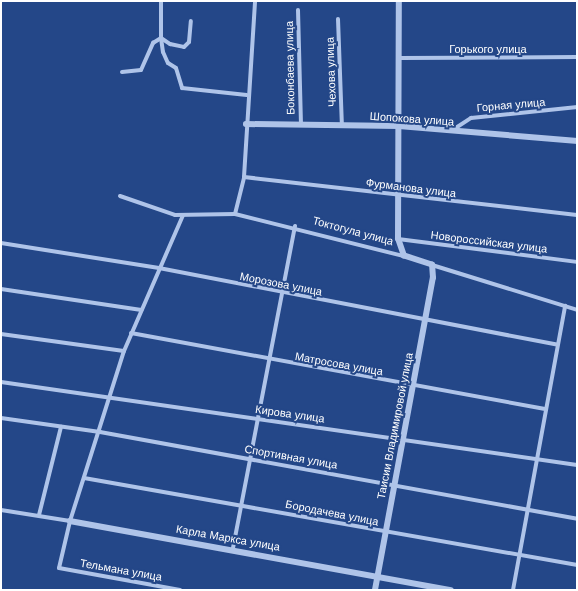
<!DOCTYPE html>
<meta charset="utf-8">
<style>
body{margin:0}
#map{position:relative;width:578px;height:591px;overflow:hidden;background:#244788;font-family:Helvetica,sans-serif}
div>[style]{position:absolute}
.minor>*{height:4px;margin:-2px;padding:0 2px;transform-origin:2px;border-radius:2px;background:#afc4e9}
.tertiary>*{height:5.5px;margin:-2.75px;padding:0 2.75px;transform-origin:2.75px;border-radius:2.75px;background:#afc4e9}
span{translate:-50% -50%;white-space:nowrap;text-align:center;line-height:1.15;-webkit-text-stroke:4px #244788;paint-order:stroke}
.street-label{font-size:11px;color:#fff}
.frame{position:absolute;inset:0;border:2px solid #fff;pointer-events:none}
</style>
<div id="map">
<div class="minor">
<i style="left:161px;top:1px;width:37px;rotate:90deg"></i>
<i style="left:161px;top:38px;width:11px;rotate:34deg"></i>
<i style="left:170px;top:44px;width:14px;rotate:12deg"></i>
<i style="left:184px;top:47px;width:7px;rotate:-45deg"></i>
<i style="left:189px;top:42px;width:21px;rotate:-85deg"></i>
<i style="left:298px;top:10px;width:115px;rotate:88.5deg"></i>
<i style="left:338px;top:19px;width:107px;rotate:87.9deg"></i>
<i style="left:400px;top:58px;width:177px;rotate:-0.3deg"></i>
<i style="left:122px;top:72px;width:19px;rotate:-6deg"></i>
<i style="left:141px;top:70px;width:30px;rotate:-66deg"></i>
<i style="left:153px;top:43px;width:9px;rotate:-32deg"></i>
<i style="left:161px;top:38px;width:14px;rotate:82deg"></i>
<i style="left:163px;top:52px;width:12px;rotate:66deg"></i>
<i style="left:168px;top:63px;width:9px;rotate:32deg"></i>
<i style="left:176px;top:68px;width:21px;rotate:73deg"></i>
<i style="left:182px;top:88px;width:65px;rotate:6.1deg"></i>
<i style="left:451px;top:131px;width:24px;rotate:-33deg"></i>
<i style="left:471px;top:118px;width:107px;rotate:-5.9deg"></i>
<i style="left:244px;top:177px;width:335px;rotate:6.5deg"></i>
<i style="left:120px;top:196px;width:58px;rotate:19.1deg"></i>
<i style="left:175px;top:215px;width:60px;rotate:-1deg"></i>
<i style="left:235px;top:214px;width:174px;rotate:14deg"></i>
<i style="left:235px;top:214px;width:38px;rotate:-76deg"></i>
<i style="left:244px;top:177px;width:176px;rotate:-86.4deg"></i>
<i style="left:398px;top:239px;width:180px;rotate:7.3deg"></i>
<i style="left:1px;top:243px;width:160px;rotate:9deg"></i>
<i style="left:159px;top:268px;width:405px;rotate:10.9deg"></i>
<i style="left:432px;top:265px;width:152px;rotate:17.2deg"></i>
<i style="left:1px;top:289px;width:142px;rotate:8.5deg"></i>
<i style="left:131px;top:333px;width:421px;rotate:10.4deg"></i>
<i style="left:1px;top:334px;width:124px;rotate:7.9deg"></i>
<i style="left:1px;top:382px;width:582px;rotate:8.2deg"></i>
<i style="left:1px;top:418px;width:100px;rotate:8deg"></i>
<i style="left:100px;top:432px;width:485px;rotate:10.3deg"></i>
<i style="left:84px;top:478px;width:501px;rotate:10.01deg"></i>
<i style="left:1px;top:510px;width:70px;rotate:9.1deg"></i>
<i style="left:39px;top:515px;width:91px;rotate:-76deg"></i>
<i style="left:233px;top:548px;width:328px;rotate:-79.1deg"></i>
<i style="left:180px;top:590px;width:123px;rotate:-169.7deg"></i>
<i style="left:59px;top:568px;width:48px;rotate:-76.8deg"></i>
<i style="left:70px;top:521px;width:178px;rotate:-72.4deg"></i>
<i style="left:124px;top:351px;width:148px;rotate:-66.5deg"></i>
<i style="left:513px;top:590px;width:289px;rotate:-79.6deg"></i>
</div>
<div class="tertiary">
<i style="left:246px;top:124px;width:153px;rotate:0.7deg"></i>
<i style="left:399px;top:126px;width:179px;rotate:4.8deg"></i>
<i style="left:70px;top:521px;width:387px;rotate:10.3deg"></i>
<i style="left:375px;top:590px;width:317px;rotate:-79.5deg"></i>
<i style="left:433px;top:278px;width:13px;rotate:-94deg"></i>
<i style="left:432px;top:265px;width:29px;rotate:-162deg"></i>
<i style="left:404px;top:256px;width:18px;rotate:-109deg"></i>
<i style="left:398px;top:239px;width:238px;rotate:-89.8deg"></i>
</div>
<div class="street-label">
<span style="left:488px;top:49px">Горького улица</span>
<span style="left:290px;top:68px;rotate:-91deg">Боконбаева улица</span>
<span style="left:331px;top:72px;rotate:-92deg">Чехова улица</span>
<span style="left:511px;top:105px;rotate:-5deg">Горная улица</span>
<span style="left:412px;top:119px;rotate:4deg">Шопокова улица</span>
<span style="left:411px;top:188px;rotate:7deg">Фурманова улица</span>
<span style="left:353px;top:231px;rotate:15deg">Токтогула улица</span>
<span style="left:489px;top:242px;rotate:7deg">Новороссийская улица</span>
<span style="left:281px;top:284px;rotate:11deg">Морозова улица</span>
<span style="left:339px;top:364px;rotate:10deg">Матросова улица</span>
<span style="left:290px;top:414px;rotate:8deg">Кирова улица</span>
<span style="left:395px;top:426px;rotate:-79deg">Таисии Владимировой улица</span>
<span style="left:291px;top:457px;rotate:10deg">Спортивная улица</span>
<span style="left:332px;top:513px;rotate:11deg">Бородачева улица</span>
<span style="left:228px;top:538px;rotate:10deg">Карла Маркса улица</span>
<span style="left:121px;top:570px;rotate:10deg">Тельмана улица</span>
</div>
<div class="frame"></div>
</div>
